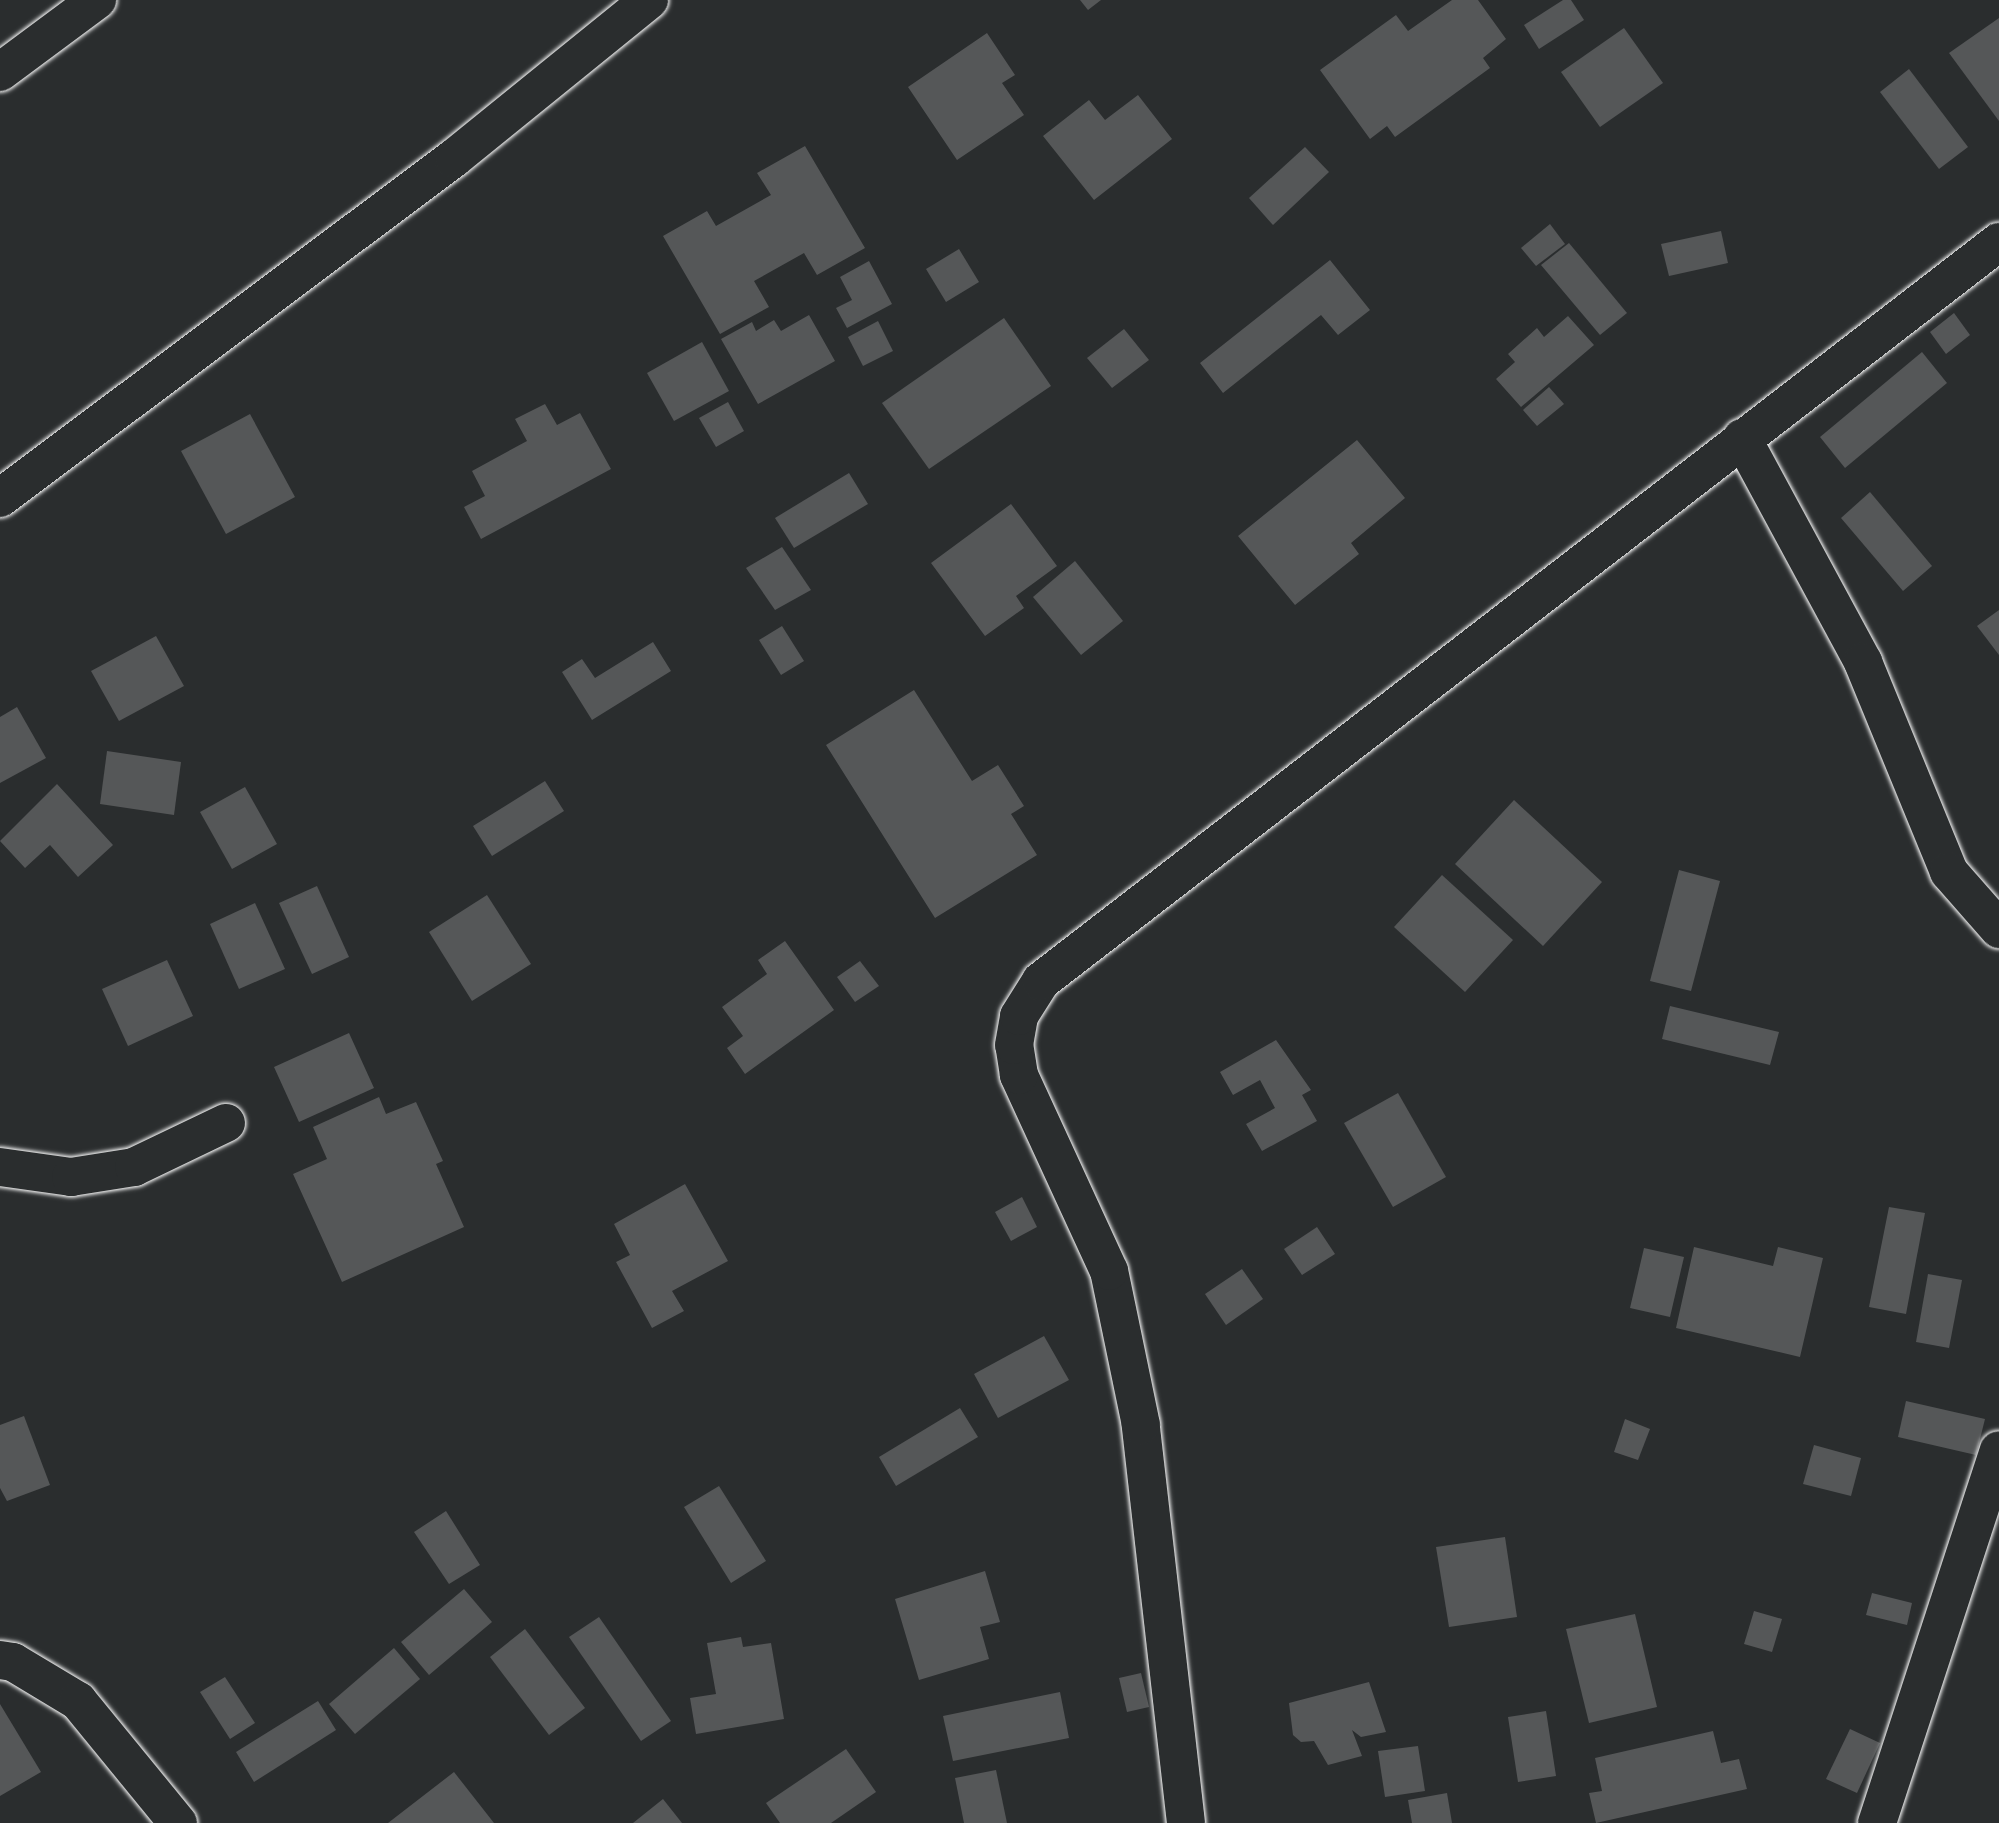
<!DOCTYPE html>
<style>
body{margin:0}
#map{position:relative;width:1999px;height:1823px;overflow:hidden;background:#2a2d2e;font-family:"Playpen Sans",sans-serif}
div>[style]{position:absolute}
.building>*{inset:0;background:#555758}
.roads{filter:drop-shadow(0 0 2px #fff) drop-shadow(0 0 2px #fff)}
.minor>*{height:38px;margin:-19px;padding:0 19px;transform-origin:19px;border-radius:19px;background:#2a2d2e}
.major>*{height:38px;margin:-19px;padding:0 19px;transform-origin:19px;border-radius:19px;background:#2a2d2e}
span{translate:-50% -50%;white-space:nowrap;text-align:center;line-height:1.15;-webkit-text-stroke:6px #2a2d2e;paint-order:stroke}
</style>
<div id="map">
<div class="building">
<i style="clip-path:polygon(1080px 0,1101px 0,1088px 10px)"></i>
<i style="clip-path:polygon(1452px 0,1478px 0,1506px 39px,1483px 58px,1490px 68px,1395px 137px,1387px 126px,1370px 139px,1320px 70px,1396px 15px,1408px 31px)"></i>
<i style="clip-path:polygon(1563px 0,1571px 0,1584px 20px,1539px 49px,1524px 25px)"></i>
<i style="clip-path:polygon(1999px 18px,1999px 121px,1949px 53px)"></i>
<i style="clip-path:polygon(1624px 28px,1663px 83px,1600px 127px,1561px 72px)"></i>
<i style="clip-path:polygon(987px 33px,1015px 75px,1002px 83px,1024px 115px,957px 160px,908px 87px)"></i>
<i style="clip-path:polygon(1909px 69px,1968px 147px,1939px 169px,1880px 92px)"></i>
<i style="clip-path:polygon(1138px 95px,1172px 139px,1094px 200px,1043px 136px,1089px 100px,1105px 120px)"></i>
<i style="clip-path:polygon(805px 146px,865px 248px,817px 275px,804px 253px,754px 281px,769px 307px,720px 334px,663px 236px,707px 211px,716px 226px,771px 195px,757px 173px)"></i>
<i style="clip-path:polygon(1305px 147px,1329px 172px,1273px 225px,1249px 198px)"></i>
<i style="clip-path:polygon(1550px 224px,1565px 244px,1536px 266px,1521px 248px)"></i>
<i style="clip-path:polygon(1721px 231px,1728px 263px,1669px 276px,1661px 244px)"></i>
<i style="clip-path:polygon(1569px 243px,1627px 313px,1600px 335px,1541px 265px)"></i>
<i style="clip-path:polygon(959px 249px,979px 282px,946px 302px,926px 269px)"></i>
<i style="clip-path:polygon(1330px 260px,1370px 310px,1338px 335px,1321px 315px,1223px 393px,1200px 363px)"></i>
<i style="clip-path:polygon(869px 261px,892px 304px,847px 328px,836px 308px,852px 300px,840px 277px)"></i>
<i style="clip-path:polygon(1954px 313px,1970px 335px,1946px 354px,1930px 332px)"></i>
<i style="clip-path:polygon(809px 315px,835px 361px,758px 404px,721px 339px,752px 322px,756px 331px,774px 320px,781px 331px)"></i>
<i style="clip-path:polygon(1568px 316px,1594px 345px,1521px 407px,1496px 379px,1515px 362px,1508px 354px,1537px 328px,1544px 337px)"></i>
<i style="clip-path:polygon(1004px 318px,1051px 386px,929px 469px,882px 403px)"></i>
<i style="clip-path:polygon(878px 321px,893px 351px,863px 366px,848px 337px)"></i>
<i style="clip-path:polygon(1124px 329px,1149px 360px,1112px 388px,1087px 358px)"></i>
<i style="clip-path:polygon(702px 342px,729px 391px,674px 421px,647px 373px)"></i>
<i style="clip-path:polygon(1922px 352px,1947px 383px,1845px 468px,1820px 437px)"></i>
<i style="clip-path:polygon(1549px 387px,1564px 404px,1537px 426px,1523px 410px)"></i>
<i style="clip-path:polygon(728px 402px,744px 431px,716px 447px,699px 418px)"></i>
<i style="clip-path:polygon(545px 404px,557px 425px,580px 413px,611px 469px,481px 539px,464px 507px,485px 496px,472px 471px,527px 441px,515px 419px)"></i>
<i style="clip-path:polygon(250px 414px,295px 497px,226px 534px,181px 451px)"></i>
<i style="clip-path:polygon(1357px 440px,1405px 498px,1351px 543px,1359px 554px,1295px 605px,1238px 536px)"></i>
<i style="clip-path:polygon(849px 473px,868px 504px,794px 548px,775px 518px)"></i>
<i style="clip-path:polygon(1870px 492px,1932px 566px,1903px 591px,1841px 518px)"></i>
<i style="clip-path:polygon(1011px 504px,1057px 566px,1016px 596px,1024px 608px,985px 636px,931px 563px)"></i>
<i style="clip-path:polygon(782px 547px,811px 590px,775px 610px,746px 568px)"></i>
<i style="clip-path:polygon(1075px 561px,1123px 621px,1081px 655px,1033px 597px)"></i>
<i style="clip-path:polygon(1999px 610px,1999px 655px,1977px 626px)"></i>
<i style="clip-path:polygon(782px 626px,804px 661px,781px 675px,759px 640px)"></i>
<i style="clip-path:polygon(156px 636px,184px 686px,119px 721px,91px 671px)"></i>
<i style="clip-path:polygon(653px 642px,671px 671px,592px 720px,562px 672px,582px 659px,595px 678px)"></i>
<i style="clip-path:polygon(914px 690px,972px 781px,998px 765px,1024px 806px,1011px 814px,1037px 855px,935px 918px,826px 745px)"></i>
<i style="clip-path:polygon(17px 707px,46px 758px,0 783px,0 717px)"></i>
<i style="clip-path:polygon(107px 751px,181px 762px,174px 815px,100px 804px)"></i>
<i style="clip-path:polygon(545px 781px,564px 811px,492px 856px,473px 826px)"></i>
<i style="clip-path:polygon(57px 784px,113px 845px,78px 877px,50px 845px,25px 868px,0 841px)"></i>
<i style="clip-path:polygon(245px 787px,277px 844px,232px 869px,200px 812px)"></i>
<i style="clip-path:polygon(1514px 800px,1602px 882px,1543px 946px,1455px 864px)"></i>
<i style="clip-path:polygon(1679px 870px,1720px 881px,1691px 991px,1650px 981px)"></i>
<i style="clip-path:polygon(1442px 875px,1513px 940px,1465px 992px,1394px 927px)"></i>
<i style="clip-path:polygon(317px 886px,349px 957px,312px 974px,279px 903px)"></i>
<i style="clip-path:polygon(487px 895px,531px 964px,472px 1001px,429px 932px)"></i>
<i style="clip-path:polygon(255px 903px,285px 969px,239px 989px,210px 924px)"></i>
<i style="clip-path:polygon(785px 941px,834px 1010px,745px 1074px,727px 1048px,743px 1036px,722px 1007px,767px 974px,758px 960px)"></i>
<i style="clip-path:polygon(167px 960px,193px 1016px,128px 1046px,102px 989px)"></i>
<i style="clip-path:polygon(860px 961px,879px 986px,855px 1002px,837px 977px)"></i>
<i style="clip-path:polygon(1670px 1006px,1779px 1032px,1770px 1065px,1662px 1039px)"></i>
<i style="clip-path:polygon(349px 1033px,374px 1088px,299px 1122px,274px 1067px)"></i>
<i style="clip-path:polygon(1276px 1040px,1311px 1090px,1302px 1095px,1317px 1121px,1262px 1151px,1246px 1124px,1275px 1108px,1260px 1080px,1233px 1095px,1220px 1072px)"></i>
<i style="clip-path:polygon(1398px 1093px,1446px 1177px,1393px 1207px,1344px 1123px)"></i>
<i style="clip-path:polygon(379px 1097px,386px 1114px,416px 1102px,443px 1161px,436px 1164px,464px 1227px,342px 1282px,293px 1174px,327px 1159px,313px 1127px)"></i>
<i style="clip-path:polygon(685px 1184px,728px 1261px,672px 1291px,684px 1311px,652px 1328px,616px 1262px,630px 1255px,614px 1224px)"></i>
<i style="clip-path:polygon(1022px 1197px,1037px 1227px,1011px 1241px,995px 1212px)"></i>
<i style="clip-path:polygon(1889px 1207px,1925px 1213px,1906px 1314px,1869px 1307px)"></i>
<i style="clip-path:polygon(1317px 1227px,1335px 1254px,1302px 1275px,1284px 1249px)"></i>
<i style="clip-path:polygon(1694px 1247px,1773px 1266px,1778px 1247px,1823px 1258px,1800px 1357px,1676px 1328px)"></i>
<i style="clip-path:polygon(1644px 1248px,1684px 1257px,1670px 1317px,1630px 1308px)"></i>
<i style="clip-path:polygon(1242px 1269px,1263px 1299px,1226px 1325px,1205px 1294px)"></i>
<i style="clip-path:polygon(1928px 1274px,1962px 1280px,1949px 1348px,1916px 1342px)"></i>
<i style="clip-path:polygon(1044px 1336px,1069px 1380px,998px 1418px,974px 1374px)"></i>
<i style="clip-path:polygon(1906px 1401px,1985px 1419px,1976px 1455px,1898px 1437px)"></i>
<i style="clip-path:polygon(960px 1408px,978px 1437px,896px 1486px,879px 1457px)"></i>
<i style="clip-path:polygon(24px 1416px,50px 1485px,7px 1501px,0 1488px,0 1425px)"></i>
<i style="clip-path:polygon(1625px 1419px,1650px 1429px,1638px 1460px,1614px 1452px)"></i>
<i style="clip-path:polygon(1814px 1445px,1861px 1458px,1851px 1496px,1803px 1484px)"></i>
<i style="clip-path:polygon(719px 1486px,766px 1561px,731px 1583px,684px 1507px)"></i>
<i style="clip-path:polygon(446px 1511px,480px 1565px,449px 1584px,414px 1532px)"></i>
<i style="clip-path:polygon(1505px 1537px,1517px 1617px,1449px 1627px,1436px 1547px)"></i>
<i style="clip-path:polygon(985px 1571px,1000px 1622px,980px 1627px,989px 1659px,919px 1680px,895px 1599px)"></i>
<i style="clip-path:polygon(464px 1589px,492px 1622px,429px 1675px,401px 1642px)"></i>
<i style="clip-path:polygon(1872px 1593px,1912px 1603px,1907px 1625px,1866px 1615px)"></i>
<i style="clip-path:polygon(1754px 1611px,1782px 1619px,1772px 1652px,1744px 1644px)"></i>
<i style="clip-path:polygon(1635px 1614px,1657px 1707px,1589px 1723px,1566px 1629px)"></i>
<i style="clip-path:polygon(599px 1617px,671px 1721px,641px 1741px,569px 1637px)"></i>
<i style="clip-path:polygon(525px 1629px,585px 1708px,549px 1735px,490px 1657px)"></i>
<i style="clip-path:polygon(741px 1637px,743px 1647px,771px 1643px,784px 1719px,696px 1734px,690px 1698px,716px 1694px,707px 1643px)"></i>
<i style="clip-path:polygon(394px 1648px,420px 1679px,355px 1734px,329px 1704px)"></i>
<i style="clip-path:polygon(1141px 1673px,1149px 1707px,1127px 1712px,1119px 1678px)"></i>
<i style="clip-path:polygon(225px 1677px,255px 1723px,230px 1739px,200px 1692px)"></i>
<i style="clip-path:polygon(1369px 1682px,1386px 1732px,1361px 1737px,1352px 1730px,1362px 1756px,1328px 1765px,1314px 1741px,1301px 1742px,1293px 1735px,1289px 1703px)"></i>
<i style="clip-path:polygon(1060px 1692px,1069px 1738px,953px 1761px,943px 1716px)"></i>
<i style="clip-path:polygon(318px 1701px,336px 1730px,254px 1782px,236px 1752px)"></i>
<i style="clip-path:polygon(0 1704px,41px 1772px,0 1796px)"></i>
<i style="clip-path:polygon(1546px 1711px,1556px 1776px,1518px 1782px,1508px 1717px)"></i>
<i style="clip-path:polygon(1850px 1729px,1880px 1743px,1857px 1793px,1826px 1779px)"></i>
<i style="clip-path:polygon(1713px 1731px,1721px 1763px,1739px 1759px,1747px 1789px,1596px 1823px,1589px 1793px,1602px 1791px,1595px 1758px)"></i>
<i style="clip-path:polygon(1418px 1746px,1425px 1791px,1385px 1797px,1378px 1751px)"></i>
<i style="clip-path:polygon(846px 1749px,876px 1792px,831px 1823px,780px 1823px,766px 1803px)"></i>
<i style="clip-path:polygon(996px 1770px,1007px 1823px,964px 1823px,955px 1778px)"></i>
<i style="clip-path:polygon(454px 1772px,494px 1823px,388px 1823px)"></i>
<i style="clip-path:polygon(1447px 1793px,1452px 1823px,1412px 1823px,1408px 1800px)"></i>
<i style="clip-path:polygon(663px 1799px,682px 1823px,633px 1823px)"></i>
</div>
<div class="roads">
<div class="minor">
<i style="left:1742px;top:438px;width:255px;rotate:61.6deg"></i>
<i style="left:1863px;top:662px;width:227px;rotate:67.7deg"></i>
<i style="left:1949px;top:872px;width:76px;rotate:48.7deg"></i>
<i style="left:0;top:498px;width:567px;rotate:-36.83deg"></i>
<i style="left:454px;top:158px;width:251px;rotate:-39deg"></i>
<i style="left:0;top:1167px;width:72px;rotate:8deg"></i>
<i style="left:71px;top:1177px;width:64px;rotate:-9deg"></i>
<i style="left:134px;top:1167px;width:102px;rotate:-25.6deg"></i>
<i style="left:0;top:1660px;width:13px;rotate:9deg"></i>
<i style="left:13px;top:1662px;width:76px;rotate:31deg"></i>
<i style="left:78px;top:1701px;width:158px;rotate:50.7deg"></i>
<i style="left:1186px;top:1823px;width:401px;rotate:-96.5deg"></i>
<i style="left:1141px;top:1425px;width:157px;rotate:-101.7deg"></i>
<i style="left:1109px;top:1271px;width:216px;rotate:-114.7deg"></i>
<i style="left:1019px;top:1075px;width:30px;rotate:-99deg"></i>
<i style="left:1014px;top:1045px;width:29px;rotate:-80deg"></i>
<i style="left:1019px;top:1016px;width:41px;rotate:-57.8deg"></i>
<i style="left:1041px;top:981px;width:1210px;rotate:-37.65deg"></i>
<i style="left:1877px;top:1823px;width:392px;rotate:-71.9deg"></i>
</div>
<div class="major">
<i style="left:0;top:72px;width:121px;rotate:-36.6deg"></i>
</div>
</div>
</div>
